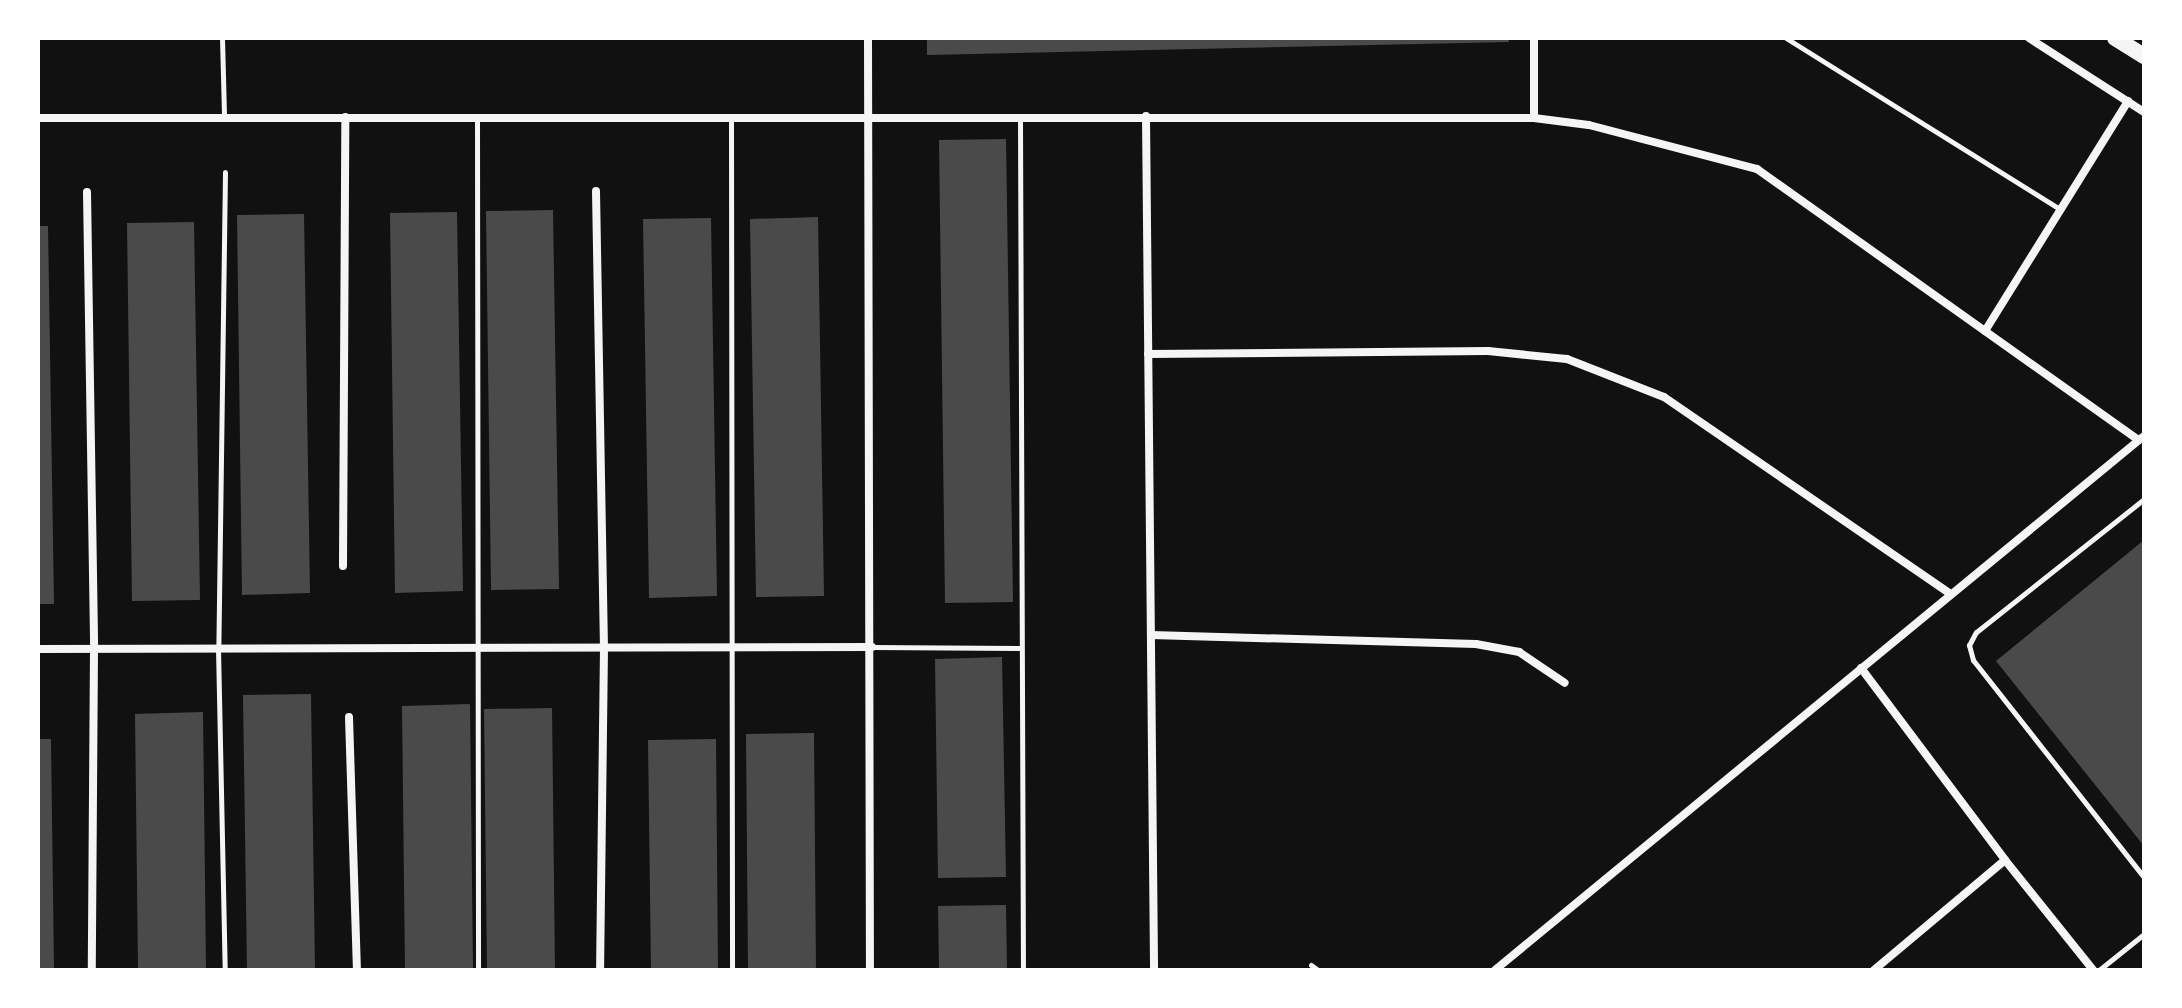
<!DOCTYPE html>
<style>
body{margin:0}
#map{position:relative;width:2182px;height:1008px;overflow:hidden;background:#111;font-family:Overpass,sans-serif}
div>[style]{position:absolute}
.building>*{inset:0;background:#4a4a4a}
.service>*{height:5px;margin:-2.5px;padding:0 2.5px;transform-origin:2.5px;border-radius:2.5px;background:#f5f5f5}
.minor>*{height:8px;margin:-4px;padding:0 4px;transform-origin:4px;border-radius:4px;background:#f5f5f5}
.secondary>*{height:16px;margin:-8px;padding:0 8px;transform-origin:8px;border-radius:8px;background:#f5f5f5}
span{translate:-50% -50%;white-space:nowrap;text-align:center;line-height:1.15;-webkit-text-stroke:6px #fff;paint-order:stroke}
.frame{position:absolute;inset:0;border:40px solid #fff;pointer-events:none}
</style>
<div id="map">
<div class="building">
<i style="clip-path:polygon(927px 38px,1508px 38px,1509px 42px,927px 55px)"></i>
<i style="clip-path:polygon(1006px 139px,1013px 602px,945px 603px,939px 140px)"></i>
<i style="clip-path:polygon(553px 210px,559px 589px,491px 590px,486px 211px)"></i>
<i style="clip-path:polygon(457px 212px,463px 591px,395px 593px,390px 213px)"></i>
<i style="clip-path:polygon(304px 214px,310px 593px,242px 595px,237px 215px)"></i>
<i style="clip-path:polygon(818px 217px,824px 596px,756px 597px,750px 219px)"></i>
<i style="clip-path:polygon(711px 218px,717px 596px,649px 598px,643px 219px)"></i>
<i style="clip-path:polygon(194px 222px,200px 600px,132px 601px,127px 223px)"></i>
<i style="clip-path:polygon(38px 226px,48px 226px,54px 604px,38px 604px)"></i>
<i style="clip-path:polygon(2144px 540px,2144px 846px,1996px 661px)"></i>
<i style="clip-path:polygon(1002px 657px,1006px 877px,938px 878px,935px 659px)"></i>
<i style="clip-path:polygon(311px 694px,315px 970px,247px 970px,243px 695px)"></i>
<i style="clip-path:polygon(470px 704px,473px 970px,405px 970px,402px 706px)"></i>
<i style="clip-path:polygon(552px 708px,555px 970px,487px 970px,484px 709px)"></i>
<i style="clip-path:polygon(203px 712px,206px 970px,138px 970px,135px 714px)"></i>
<i style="clip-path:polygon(814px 733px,816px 970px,748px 970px,746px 734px)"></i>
<i style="clip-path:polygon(38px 739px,51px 739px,54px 970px,38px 970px)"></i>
<i style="clip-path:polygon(716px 739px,718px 970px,651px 970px,648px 740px)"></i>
<i style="clip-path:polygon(1006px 905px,1007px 970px,939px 970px,938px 906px)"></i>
</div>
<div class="service">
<i style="left:222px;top:38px;width:79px;rotate:88.5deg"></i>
<i style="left:1786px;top:38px;width:323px;rotate:32deg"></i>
<i style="left:477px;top:116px;width:854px;rotate:89.93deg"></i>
<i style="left:731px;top:116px;width:854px;rotate:89.93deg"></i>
<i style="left:1020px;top:118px;width:852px;rotate:89.8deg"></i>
<i style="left:225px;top:172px;width:476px;rotate:90.8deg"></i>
<i style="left:218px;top:648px;width:322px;rotate:88.8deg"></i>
<i style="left:2144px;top:499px;width:214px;rotate:141.6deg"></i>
<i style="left:1976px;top:632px;width:15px;rotate:118deg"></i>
<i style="left:1969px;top:645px;width:16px;rotate:75deg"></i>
<i style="left:1973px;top:660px;width:276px;rotate:51.8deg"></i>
<i style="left:872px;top:647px;width:148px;rotate:0.4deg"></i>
<i style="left:1311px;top:965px;width:9px;rotate:36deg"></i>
<i style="left:2099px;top:970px;width:58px;rotate:-38.7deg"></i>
</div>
<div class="minor">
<i style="left:868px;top:38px;width:932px;rotate:89.88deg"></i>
<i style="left:1534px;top:38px;width:80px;rotate:90deg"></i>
<i style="left:2029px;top:38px;width:137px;rotate:32.8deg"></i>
<i style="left:1146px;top:116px;width:854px;rotate:89.46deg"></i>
<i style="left:38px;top:118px;width:1496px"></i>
<i style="left:1534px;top:118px;width:55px;rotate:7.3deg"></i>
<i style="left:1589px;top:125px;width:174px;rotate:14.7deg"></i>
<i style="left:1757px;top:169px;width:468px;rotate:35.4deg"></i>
<i style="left:596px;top:191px;width:457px;rotate:89deg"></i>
<i style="left:604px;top:648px;width:322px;rotate:90.7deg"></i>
<i style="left:87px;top:192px;width:457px;rotate:89.1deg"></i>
<i style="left:94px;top:649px;width:321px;rotate:90.4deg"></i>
<i style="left:1985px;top:331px;width:271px;rotate:-58.1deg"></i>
<i style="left:1148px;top:354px;width:340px;rotate:-0.5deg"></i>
<i style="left:1488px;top:351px;width:79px;rotate:5.8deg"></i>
<i style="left:1567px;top:359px;width:104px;rotate:21.4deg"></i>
<i style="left:1664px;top:397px;width:348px;rotate:34.5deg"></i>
<i style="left:343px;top:566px;width:449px;rotate:-89.7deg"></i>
<i style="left:1151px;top:635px;width:325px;rotate:1.6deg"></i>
<i style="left:1476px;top:644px;width:44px;rotate:10.5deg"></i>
<i style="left:1519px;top:652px;width:55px;rotate:34deg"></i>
<i style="left:38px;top:649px;width:834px;rotate:-0.14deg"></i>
<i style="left:1861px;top:668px;width:240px;rotate:53.1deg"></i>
<i style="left:2005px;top:860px;width:141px;rotate:51.3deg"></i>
<i style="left:349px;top:717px;width:253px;rotate:88.2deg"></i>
<i style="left:1495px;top:970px;width:840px;rotate:-39.45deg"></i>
<i style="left:1874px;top:970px;width:171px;rotate:-40deg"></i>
</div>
<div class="secondary">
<i style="left:2115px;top:38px;width:34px;rotate:32deg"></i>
</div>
<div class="frame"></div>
</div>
